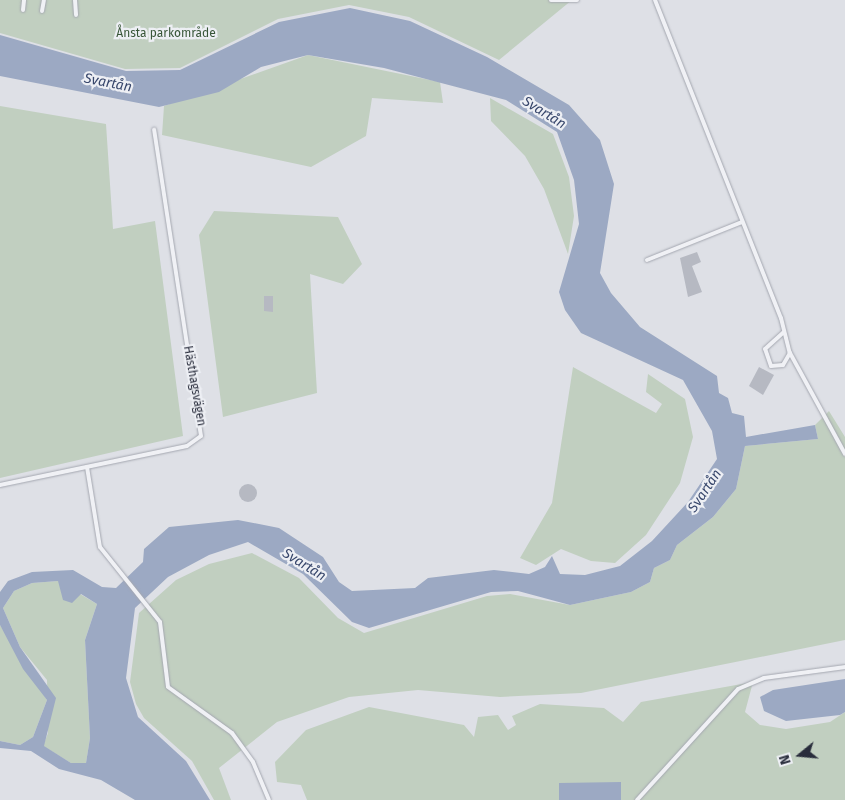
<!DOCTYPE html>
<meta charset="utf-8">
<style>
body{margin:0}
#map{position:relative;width:845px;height:800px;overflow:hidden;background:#dee0e6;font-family:"Fira Sans",sans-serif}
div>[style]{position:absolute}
.green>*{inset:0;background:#c1cfc0}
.water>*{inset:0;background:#9ca9c3}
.building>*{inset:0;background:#b6b9c2}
.round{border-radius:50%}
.roads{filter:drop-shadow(0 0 1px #a4a7b0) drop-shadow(0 0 1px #a4a7b0)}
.service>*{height:4px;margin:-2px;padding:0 2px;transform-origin:2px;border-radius:2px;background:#f0f1f5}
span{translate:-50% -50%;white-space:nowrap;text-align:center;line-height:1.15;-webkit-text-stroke:4.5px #edeff4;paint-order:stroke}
.park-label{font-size:12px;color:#385638}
.street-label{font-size:12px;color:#292d3c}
.water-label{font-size:14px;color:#37466b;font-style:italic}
.north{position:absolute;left:775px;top:730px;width:50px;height:50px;-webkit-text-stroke:4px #edeff4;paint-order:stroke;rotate:253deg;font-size:14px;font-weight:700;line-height:20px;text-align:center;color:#292d3c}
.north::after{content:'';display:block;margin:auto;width:18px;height:22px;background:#292d3c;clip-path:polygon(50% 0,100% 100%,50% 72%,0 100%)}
</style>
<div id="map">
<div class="green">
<i style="clip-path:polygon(0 0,572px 0,499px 60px,409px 17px,349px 5px,278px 19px,180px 68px,125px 69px,0 33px)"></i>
<i style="clip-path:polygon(308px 55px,440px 82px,443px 103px,372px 98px,366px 136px,311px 167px,162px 135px,164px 106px)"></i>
<i style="clip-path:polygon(490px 98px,553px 134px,569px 177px,574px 216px,568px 254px,544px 189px,525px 156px,491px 121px)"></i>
<i style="clip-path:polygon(0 106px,106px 124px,113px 229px,155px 221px,183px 436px,0 478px)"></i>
<i style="clip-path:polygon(214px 211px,338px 217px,362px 264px,343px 284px,310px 274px,317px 393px,223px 417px,199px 235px)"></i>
<i style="clip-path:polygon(573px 367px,656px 413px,662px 404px,646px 392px,648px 374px,685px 399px,693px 437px,680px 483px,646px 535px,615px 563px,591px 561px,561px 549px,536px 565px,520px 558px,552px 503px)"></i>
<i style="clip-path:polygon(829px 411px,845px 437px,845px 640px,581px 693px,500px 697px,418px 690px,349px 697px,277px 722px,219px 768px,231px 800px,214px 800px,192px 761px,144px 718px,136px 704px,130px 682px,139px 613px,176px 580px,209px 564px,252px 553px,299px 578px,338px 618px,364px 633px,487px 596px,510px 594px,570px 605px,631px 592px,650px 582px,654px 568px,670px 560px,677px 545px,713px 517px,736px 489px,745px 446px,818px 439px,815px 425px)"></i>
<i style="clip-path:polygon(58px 581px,97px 604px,85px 640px,90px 738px,86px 763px,71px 763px,43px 746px,48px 733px,47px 680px,20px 647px,3px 608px,14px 591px,32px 583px)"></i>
<i style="clip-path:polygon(0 625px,47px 700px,33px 737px,20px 745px,0 741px)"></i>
<i style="clip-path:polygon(753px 682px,745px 712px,760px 725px,786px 729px,830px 722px,845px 712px,845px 800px,307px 800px,301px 785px,277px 782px,275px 762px,306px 730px,369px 707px,464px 725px,474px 737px,478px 717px,498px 715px,508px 730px,516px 725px,512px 716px,540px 704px,604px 708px,623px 722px,641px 702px)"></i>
</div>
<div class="water">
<i style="clip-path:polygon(evenodd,350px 8px,410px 21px,487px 57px,569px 105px,600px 140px,614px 184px,600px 273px,611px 293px,640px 327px,717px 376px,719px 393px,728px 398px,732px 413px,744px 416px,746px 437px,815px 425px,818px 439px,745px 446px,736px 489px,713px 517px,677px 545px,670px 560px,654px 568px,650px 582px,631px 592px,570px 605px,518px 591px,491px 592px,369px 628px,352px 622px,303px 574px,248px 542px,209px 555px,168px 577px,135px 608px,126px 678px,138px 717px,186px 761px,210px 800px,135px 800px,101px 780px,59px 769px,31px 751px,0 748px,0 741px,20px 745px,33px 737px,47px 700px,23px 669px,0 625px,0 592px,8px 581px,32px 572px,73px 570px,102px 587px,116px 588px,143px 562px,144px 549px,169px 527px,238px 520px,279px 528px,323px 557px,339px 582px,352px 591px,415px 588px,428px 578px,494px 570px,529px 574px,545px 567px,552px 556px,560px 574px,585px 575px,620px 566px,652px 541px,688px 502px,717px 459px,712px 431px,683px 380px,581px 333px,565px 310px,559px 292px,579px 224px,574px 180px,557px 132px,506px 100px,384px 68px,308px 55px,261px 67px,219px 92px,159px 107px,0 76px,0 35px,126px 71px,180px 70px,279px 22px,350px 8px,58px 581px,63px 600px,72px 603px,81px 594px,97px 604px,85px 640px,90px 738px,86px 763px,71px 763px,44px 746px,56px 698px,20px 647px,3px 608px,14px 591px,32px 583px,58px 581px)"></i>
<i style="clip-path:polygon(845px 679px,845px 712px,840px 715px,786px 721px,764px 711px,760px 697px,773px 690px)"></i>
<i style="clip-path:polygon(621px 782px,621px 800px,559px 800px,559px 783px)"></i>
</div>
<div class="building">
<i style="clip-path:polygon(697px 252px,701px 262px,692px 266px,702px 292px,688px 297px,680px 258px)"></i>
<i style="clip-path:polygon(264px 296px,273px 296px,273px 312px,264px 311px)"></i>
<i style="clip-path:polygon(759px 367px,774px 375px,763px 395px,749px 386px)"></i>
<i class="round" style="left:239px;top:484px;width:18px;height:18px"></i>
</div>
<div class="roads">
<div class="service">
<i style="left:75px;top:0;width:15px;rotate:86deg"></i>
<i style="left:551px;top:0;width:26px"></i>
<i style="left:655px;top:0;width:342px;rotate:68.4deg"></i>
<i style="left:781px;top:318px;width:36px;rotate:76deg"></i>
<i style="left:790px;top:353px;width:14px;rotate:120deg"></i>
<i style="left:783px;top:365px;width:12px;rotate:175deg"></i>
<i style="left:771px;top:366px;width:18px;rotate:-109deg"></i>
<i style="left:765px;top:349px;width:25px;rotate:-42deg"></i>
<i style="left:23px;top:10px;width:10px;rotate:-84deg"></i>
<i style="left:42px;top:11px;width:11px;rotate:-80deg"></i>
<i style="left:647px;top:260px;width:102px;rotate:-21.8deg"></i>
<i style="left:790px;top:353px;width:115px;rotate:61.4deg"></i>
<i style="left:87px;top:467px;width:81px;rotate:80.8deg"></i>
<i style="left:100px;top:547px;width:96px;rotate:51.3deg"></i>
<i style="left:160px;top:622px;width:65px;rotate:83deg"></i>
<i style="left:168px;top:687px;width:79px;rotate:35.7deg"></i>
<i style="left:232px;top:733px;width:36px;rotate:54deg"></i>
<i style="left:253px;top:762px;width:41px;rotate:67.2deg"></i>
<i style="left:0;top:485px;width:191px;rotate:-11.8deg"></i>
<i style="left:187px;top:446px;width:17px;rotate:-36deg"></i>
<i style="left:201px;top:436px;width:310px;rotate:-98.7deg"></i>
<i style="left:637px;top:800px;width:150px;rotate:-47.7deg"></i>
<i style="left:738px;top:689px;width:28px;rotate:-23deg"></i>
<i style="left:764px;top:678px;width:82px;rotate:-7.7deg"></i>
</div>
</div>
<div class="park-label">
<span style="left:166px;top:34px">Ånsta parkområde</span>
</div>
<div class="street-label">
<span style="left:194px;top:386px;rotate:80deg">Hästhagsvägen</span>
</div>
<div class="water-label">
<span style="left:108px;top:83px;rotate:11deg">Svartån</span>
<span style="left:544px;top:113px;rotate:32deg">Svartån</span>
<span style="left:705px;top:491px;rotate:-56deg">Svartån</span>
<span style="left:304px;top:565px;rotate:32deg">Svartån</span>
</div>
<div class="north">N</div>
</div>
